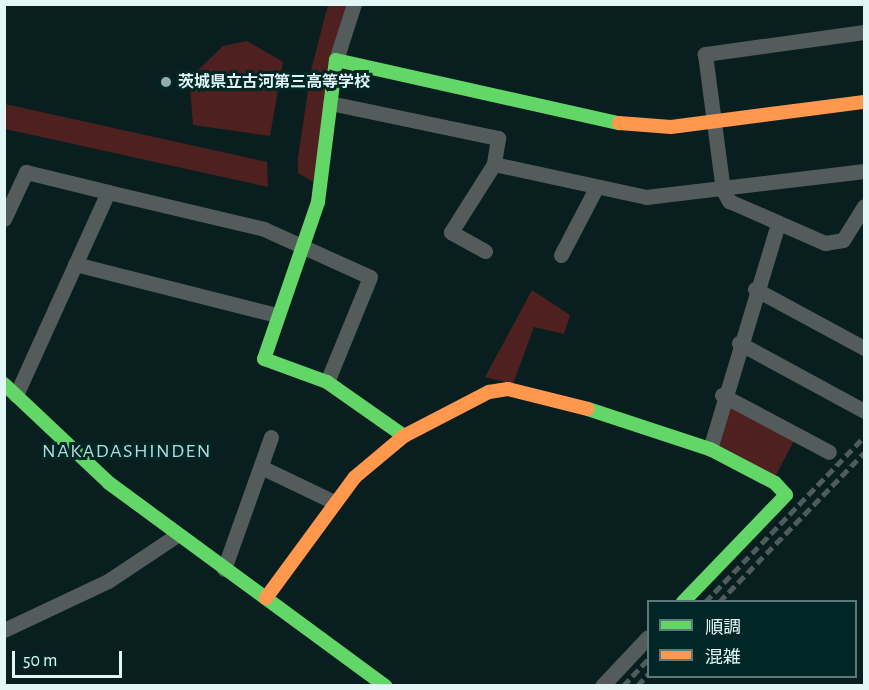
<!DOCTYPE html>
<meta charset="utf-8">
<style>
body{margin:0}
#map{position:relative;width:869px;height:690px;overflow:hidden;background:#091e1e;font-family:"Alegreya Sans","Noto Sans JP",sans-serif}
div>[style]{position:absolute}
.green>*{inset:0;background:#4e2020}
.street>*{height:15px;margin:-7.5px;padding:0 7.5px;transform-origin:7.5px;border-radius:7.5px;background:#545b5b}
.fast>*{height:14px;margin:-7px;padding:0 7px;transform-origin:7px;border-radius:7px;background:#63d668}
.slow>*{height:14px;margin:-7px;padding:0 7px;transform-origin:7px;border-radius:7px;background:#ff974d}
.rail>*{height:4.5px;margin-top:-2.25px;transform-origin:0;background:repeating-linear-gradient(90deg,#505b5b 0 9px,transparent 0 13.5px)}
.dots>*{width:16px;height:16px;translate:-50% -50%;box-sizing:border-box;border:3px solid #002726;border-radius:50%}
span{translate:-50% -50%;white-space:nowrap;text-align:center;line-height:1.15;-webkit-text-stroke:6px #002726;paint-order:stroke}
.poi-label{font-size:16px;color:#e2f7f5;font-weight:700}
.left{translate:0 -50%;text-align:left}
.quarter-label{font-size:20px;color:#b2dcda;letter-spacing:1.5px}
.frame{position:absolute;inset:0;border:6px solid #e2f7f5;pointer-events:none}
.legend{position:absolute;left:647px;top:600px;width:210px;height:78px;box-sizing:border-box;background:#002726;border:2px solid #5a7a79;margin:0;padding:8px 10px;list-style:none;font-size:18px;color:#e2f7f5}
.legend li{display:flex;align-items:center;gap:12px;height:30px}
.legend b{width:30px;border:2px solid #5a7a79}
.scale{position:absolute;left:12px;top:651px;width:110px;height:27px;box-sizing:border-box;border:3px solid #e2f7f5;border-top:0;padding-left:8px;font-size:18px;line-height:21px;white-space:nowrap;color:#e2f7f5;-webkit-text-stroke:4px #002726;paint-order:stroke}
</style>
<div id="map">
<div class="green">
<i style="clip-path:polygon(328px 5px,348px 5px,313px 182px,298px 173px,298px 158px,311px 70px)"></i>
<i style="clip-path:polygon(247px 41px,283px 62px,270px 136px,193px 125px,190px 88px,196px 72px,223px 46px)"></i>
<i style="clip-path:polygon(5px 104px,267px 162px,268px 187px,5px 129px)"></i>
<i style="clip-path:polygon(532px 290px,570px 315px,564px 334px,534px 327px,513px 384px,485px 377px)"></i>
<i style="clip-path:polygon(725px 400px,795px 439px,775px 477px,713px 448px)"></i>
</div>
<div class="street">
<i style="left:864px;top:32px;width:161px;rotate:172.1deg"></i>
<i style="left:705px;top:54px;width:137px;rotate:82.5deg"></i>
<i style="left:723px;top:190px;width:13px;rotate:61deg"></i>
<i style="left:729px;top:201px;width:105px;rotate:23.6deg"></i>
<i style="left:825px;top:243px;width:18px;rotate:-9deg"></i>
<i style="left:843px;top:240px;width:40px;rotate:-58deg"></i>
<i style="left:336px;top:60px;width:59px;rotate:-72.2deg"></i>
<i style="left:330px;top:103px;width:172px;rotate:11.8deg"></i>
<i style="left:498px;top:138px;width:26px;rotate:99deg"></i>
<i style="left:494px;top:164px;width:156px;rotate:12.2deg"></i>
<i style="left:646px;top:197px;width:220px;rotate:-6.8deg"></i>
<i style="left:4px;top:219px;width:52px;rotate:-64.9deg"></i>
<i style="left:26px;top:172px;width:84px;rotate:13.7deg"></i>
<i style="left:485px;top:251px;width:39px;rotate:-151deg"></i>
<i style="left:451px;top:232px;width:80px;rotate:-57.7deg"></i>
<i style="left:561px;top:255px;width:76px;rotate:-62.4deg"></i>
<i style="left:75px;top:264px;width:208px;rotate:14.2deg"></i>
<i style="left:755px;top:289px;width:124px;rotate:28.4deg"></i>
<i style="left:739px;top:343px;width:142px;rotate:28.5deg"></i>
<i style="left:16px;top:395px;width:223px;rotate:-65.6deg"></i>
<i style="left:108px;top:192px;width:160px;rotate:13.3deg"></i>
<i style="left:264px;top:229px;width:116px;rotate:24.4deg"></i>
<i style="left:370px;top:277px;width:113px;rotate:112.3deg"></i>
<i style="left:722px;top:395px;width:121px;rotate:28deg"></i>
<i style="left:710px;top:449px;width:235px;rotate:-73.2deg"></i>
<i style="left:261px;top:467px;width:81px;rotate:25.6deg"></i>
<i style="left:224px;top:569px;width:140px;rotate:-70.4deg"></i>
<i style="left:4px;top:630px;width:115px;rotate:-25.2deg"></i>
<i style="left:108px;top:581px;width:83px;rotate:-33.7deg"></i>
<i style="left:602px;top:686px;width:67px;rotate:-46.8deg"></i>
</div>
<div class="fast">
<i style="left:4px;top:384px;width:144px;rotate:43.3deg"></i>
<i style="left:109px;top:483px;width:343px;rotate:36.3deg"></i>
<i style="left:588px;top:409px;width:128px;rotate:18.2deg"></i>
<i style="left:710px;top:449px;width:73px;rotate:27.6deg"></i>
<i style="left:775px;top:483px;width:16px;rotate:47deg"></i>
<i style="left:786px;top:495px;width:149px;rotate:133.9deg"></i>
<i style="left:404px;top:436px;width:94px;rotate:-145deg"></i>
<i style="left:327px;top:382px;width:67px;rotate:-159.9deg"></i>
<i style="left:264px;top:359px;width:166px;rotate:-71deg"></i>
<i style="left:318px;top:202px;width:143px;rotate:-82.8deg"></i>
<i style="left:336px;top:60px;width:290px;rotate:12.6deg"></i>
</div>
<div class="slow">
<i style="left:619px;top:123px;width:52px;rotate:4.4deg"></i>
<i style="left:671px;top:127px;width:195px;rotate:-7.4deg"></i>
<i style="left:266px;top:598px;width:150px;rotate:-53.7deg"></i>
<i style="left:355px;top:477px;width:64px;rotate:-39.9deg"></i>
<i style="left:404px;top:436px;width:96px;rotate:-27.4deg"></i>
<i style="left:489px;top:392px;width:19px;rotate:-9deg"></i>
<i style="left:508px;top:389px;width:82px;rotate:14deg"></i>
</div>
<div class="rail">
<i style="left:705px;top:602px;width:229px;rotate:-46.1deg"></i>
<i style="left:719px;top:602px;width:208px;rotate:-45.8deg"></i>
<i style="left:623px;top:686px;width:37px;rotate:-47deg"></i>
<i style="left:637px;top:686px;width:16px;rotate:-47deg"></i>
</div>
<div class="dots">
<i style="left:166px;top:82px;background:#96abaa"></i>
</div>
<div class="poi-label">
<span class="left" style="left:178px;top:82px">茨城県立古河第三高等学校</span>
</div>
<div class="quarter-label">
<span style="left:127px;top:451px">NAKADASHINDEN</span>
</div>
<div class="frame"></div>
<ul class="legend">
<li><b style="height:8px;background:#63d668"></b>順調</li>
<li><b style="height:8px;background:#ff974d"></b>混雑</li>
</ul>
<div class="scale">50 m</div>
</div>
